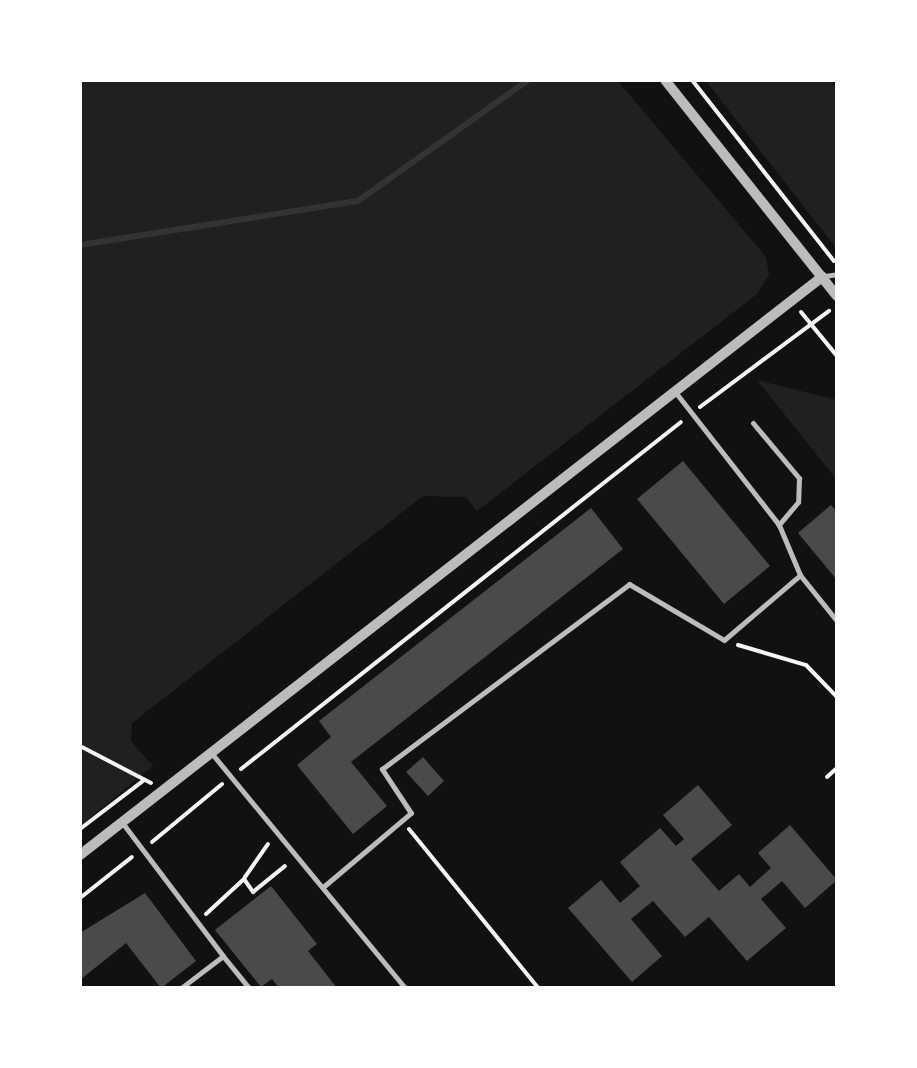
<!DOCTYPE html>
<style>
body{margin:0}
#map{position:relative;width:917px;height:1068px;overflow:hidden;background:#111;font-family:"Nunito Sans",sans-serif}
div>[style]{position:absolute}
.green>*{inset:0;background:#202020}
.stream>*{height:6px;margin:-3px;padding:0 3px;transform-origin:3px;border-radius:3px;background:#333}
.building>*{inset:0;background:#4a4a4a}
.path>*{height:4px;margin:-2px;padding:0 2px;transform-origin:2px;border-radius:2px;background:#f5f5f5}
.service>*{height:5px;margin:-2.5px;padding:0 2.5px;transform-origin:2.5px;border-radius:2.5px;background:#bcbcbc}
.minor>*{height:10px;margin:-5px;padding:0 5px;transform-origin:5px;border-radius:5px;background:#bcbcbc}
span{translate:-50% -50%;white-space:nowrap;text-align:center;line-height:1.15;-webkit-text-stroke:9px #fff;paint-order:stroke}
.frame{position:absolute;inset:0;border:82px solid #fff;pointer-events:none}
</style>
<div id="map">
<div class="green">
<i style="clip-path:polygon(80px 80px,617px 80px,766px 257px,769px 275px,757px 294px,477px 511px,466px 497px,423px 496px,132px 723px,131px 741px,153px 766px,80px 826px)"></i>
<i style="clip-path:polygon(705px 80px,830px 80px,837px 89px,837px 249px)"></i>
<i style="clip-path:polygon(757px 380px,837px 400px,837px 480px)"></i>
</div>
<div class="stream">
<i style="left:80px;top:245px;width:281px;rotate:-9deg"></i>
<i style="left:358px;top:201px;width:209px;rotate:-35.4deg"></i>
</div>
<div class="building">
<i style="clip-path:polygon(683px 461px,770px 566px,724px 604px,637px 499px)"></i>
<i style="clip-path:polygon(831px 505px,837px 512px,837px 580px,798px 533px)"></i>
<i style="clip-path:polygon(591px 508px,623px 549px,351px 762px,387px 806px,353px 834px,297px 765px,331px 737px,319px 721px)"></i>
<i style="clip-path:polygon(423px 757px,444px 781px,428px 796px,406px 772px)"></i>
<i style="clip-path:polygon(698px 785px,732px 825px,691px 859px,719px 891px,739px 874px,750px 887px,771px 868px,758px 853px,790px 825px,837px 880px,805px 908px,782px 881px,761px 899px,786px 928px,747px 961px,709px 917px,685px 937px,653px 901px,631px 919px,662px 956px,632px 982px,568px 908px,601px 880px,620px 903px,640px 886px,620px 862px,660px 828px,676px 846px,684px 839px,663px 815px)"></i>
<i style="clip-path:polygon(271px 886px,317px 944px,308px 951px,337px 988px,279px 988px,272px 979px,261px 987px,215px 930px)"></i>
<i style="clip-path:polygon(145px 893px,196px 961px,161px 988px,126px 943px,80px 980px,80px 933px)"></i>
</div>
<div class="path">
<i style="left:692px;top:80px;width:230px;rotate:51.9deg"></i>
<i style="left:801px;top:312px;width:57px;rotate:50.7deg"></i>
<i style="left:700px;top:407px;width:161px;rotate:-36.7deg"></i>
<i style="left:738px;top:645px;width:71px;rotate:16.4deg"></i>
<i style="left:806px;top:665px;width:45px;rotate:45.9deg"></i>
<i style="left:80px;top:746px;width:80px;rotate:27.5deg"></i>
<i style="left:241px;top:769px;width:560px;rotate:-38.26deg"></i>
<i style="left:827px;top:777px;width:13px;rotate:-42deg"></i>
<i style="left:80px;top:829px;width:81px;rotate:-37.4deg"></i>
<i style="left:409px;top:829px;width:205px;rotate:50.9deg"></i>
<i style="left:152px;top:842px;width:91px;rotate:-39.6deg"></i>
<i style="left:245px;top:877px;width:40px;rotate:-55.1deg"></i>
<i style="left:80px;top:898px;width:66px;rotate:-38.3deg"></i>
<i style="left:206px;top:914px;width:52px;rotate:-42.6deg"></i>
<i style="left:244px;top:879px;width:16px;rotate:55deg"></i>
<i style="left:253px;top:892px;width:41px;rotate:-39.1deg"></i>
</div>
<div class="service">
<i style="left:825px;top:276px;width:12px;rotate:-9deg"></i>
<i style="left:676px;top:393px;width:167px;rotate:52deg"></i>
<i style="left:779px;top:525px;width:54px;rotate:67.2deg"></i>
<i style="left:800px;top:575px;width:59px;rotate:51.2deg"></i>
<i style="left:753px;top:423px;width:72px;rotate:50.1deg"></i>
<i style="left:799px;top:478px;width:24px;rotate:92deg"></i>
<i style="left:798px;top:502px;width:30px;rotate:130deg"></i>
<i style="left:213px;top:755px;width:302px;rotate:50.5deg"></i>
<i style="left:124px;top:825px;width:164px;rotate:52.9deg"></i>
<i style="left:223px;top:956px;width:53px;rotate:142.7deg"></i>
<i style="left:323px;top:887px;width:115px;rotate:-40.1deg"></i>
<i style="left:411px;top:813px;width:53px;rotate:-123.4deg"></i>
<i style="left:382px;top:769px;width:309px;rotate:-36.8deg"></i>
<i style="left:629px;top:584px;width:110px;rotate:30.5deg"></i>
<i style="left:724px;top:640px;width:100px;rotate:-40.5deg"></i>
<i style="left:223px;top:956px;width:41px;rotate:50.9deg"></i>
<i style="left:112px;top:988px;width:3px"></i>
</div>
<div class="minor">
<i style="left:665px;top:80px;width:276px;rotate:51.5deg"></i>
<i style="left:80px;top:855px;width:941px;rotate:-37.92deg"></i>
</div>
<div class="frame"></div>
</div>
